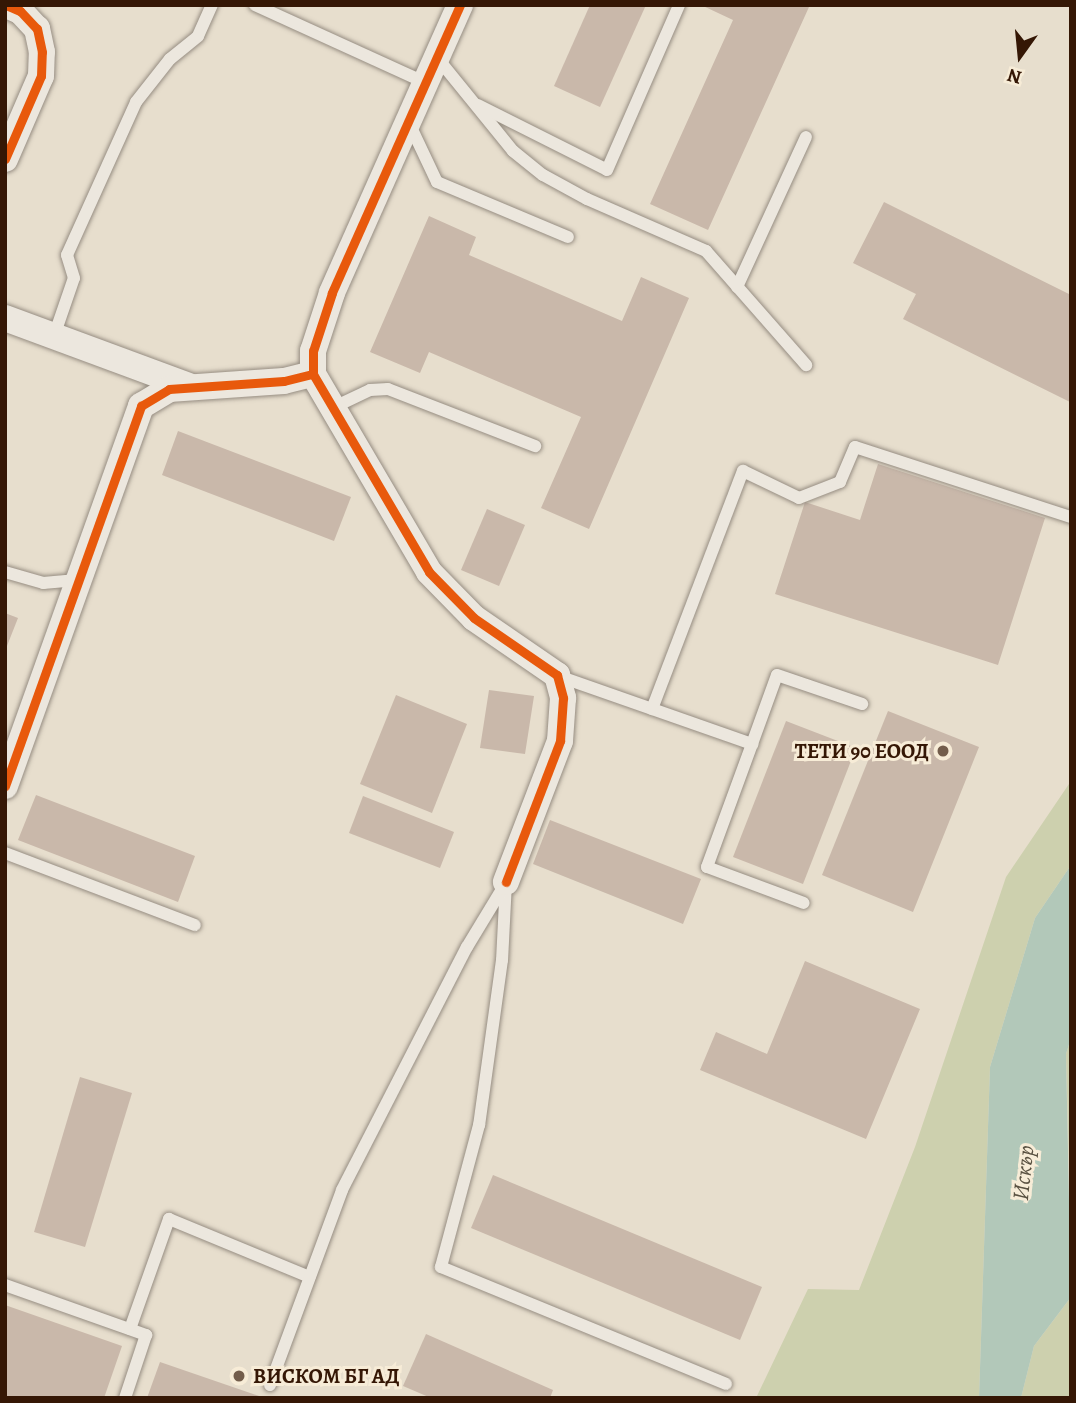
<!DOCTYPE html>
<meta charset="utf-8">
<style>
body{margin:0}
#map{position:relative;width:1076px;height:1403px;overflow:hidden;background:#e7decd;font-family:Alegreya,serif}
div>[style]{position:absolute}
.green>*{inset:0;background:#cdd0ae}
.water>*{inset:0;background:#b2c8b9}
.building>*{inset:0;background:#c9b8aa}
.roads{filter:drop-shadow(0 0 2px #968d82) drop-shadow(0 0 2px #968d82)}
.service>*{height:12px;margin:-6px;padding:0 6px;transform-origin:6px;border-radius:6px;background:#ece7de}
.minor>*{height:26px;margin:-13px;padding:0 13px;transform-origin:13px;border-radius:13px;background:#ece7de}
.cycleway>*{height:9px;margin:-4.5px;padding:0 4.5px;transform-origin:4.5px;border-radius:4.5px;background:#e8590c}
.dots>*{width:19px;height:19px;translate:-50% -50%;box-sizing:border-box;border:4px solid #f7ecd7;border-radius:50%}
span{translate:-50% -50%;white-space:nowrap;text-align:center;line-height:1.15;-webkit-text-stroke:6px #f7ecd7;paint-order:stroke}
.poi-label{font-size:21px;color:#351705;font-weight:700}
.right{translate:-100% -50%;text-align:right}
.left{translate:0 -50%;text-align:left}
.water-label{font-size:23px;color:#595141;font-style:italic}
.frame{position:absolute;inset:0;border:7px solid #351705;pointer-events:none}
.north{position:absolute;left:985px;top:21px;width:70px;height:70px;-webkit-text-stroke:5px #f7ecd7;paint-order:stroke;rotate:195deg;font-size:19px;font-weight:700;line-height:28px;text-align:center;color:#351705}
.north::after{content:'';display:block;margin:auto;width:24px;height:32px;background:#351705;clip-path:polygon(50% 0,100% 100%,50% 72%,0 100%)}
</style>
<div id="map">
<div class="green">
<i style="clip-path:polygon(1071px 781px,1071px 865px,1035px 918px,990px 1067px,979px 1398px,756px 1398px,808px 1289px,859px 1290px,915px 1147px,1006px 877px)"></i>
<i style="clip-path:polygon(1071px 1038px,1071px 1241px,1066px 1054px)"></i>
<i style="clip-path:polygon(1071px 1297px,1071px 1398px,1021px 1398px,1034px 1346px)"></i>
</div>
<div class="water">
<i style="clip-path:polygon(1071px 865px,1071px 1038px,1066px 1054px,1071px 1297px,1034px 1346px,1021px 1398px,979px 1398px,990px 1067px,1035px 918px)"></i>
</div>
<div class="building">
<i style="clip-path:polygon(590px 5px,646px 5px,600px 107px,554px 86px)"></i>
<i style="clip-path:polygon(701px 5px,809px 7px,708px 230px,650px 204px,733px 20px)"></i>
<i style="clip-path:polygon(884px 202px,1071px 295px,1070px 402px,903px 319px,916px 294px,853px 263px)"></i>
<i style="clip-path:polygon(429px 216px,476px 237px,469px 255px,622px 321px,641px 277px,689px 298px,589px 529px,541px 508px,581px 417px,429px 352px,420px 373px,370px 352px)"></i>
<i style="clip-path:polygon(178px 431px,351px 497px,334px 541px,162px 475px)"></i>
<i style="clip-path:polygon(878px 464px,1045px 518px,998px 665px,775px 594px,805px 502px,860px 520px)"></i>
<i style="clip-path:polygon(487px 509px,525px 525px,499px 586px,461px 570px)"></i>
<i style="clip-path:polygon(5px 613px,18px 618px,5px 651px)"></i>
<i style="clip-path:polygon(489px 690px,534px 696px,525px 754px,480px 748px)"></i>
<i style="clip-path:polygon(396px 695px,467px 724px,432px 813px,360px 784px)"></i>
<i style="clip-path:polygon(888px 711px,979px 747px,913px 912px,822px 875px)"></i>
<i style="clip-path:polygon(786px 721px,856px 748px,803px 884px,733px 857px)"></i>
<i style="clip-path:polygon(36px 795px,195px 856px,178px 902px,18px 840px)"></i>
<i style="clip-path:polygon(363px 796px,454px 832px,440px 868px,349px 833px)"></i>
<i style="clip-path:polygon(550px 820px,701px 879px,683px 924px,533px 864px)"></i>
<i style="clip-path:polygon(805px 961px,920px 1009px,866px 1139px,700px 1070px,716px 1032px,767px 1054px)"></i>
<i style="clip-path:polygon(80px 1077px,132px 1093px,85px 1247px,34px 1232px)"></i>
<i style="clip-path:polygon(493px 1175px,762px 1287px,740px 1340px,471px 1228px)"></i>
<i style="clip-path:polygon(5px 1305px,122px 1346px,104px 1398px,5px 1398px)"></i>
<i style="clip-path:polygon(426px 1334px,553px 1390px,550px 1398px,431px 1398px,403px 1386px)"></i>
<i style="clip-path:polygon(160px 1362px,262px 1397px,262px 1398px,147px 1398px)"></i>
</div>
<div class="roads">
<div class="service">
<i style="left:255px;top:5px;width:190px;rotate:24.5deg"></i>
<i style="left:439px;top:60px;width:117px;rotate:50.9deg"></i>
<i style="left:513px;top:151px;width:38px;rotate:39deg"></i>
<i style="left:543px;top:175px;width:50px;rotate:28.6deg"></i>
<i style="left:587px;top:199px;width:130px;rotate:23.6deg"></i>
<i style="left:706px;top:251px;width:152px;rotate:48.7deg"></i>
<i style="left:478px;top:105px;width:144px;rotate:26.7deg"></i>
<i style="left:607px;top:170px;width:180px;rotate:-66.4deg"></i>
<i style="left:410px;top:125px;width:63px;rotate:64.7deg"></i>
<i style="left:437px;top:182px;width:142px;rotate:22.8deg"></i>
<i style="left:737px;top:287px;width:165px;rotate:-65.3deg"></i>
<i style="left:54px;top:336px;width:61px;rotate:-71deg"></i>
<i style="left:74px;top:278px;width:24px;rotate:-107deg"></i>
<i style="left:67px;top:255px;width:168px;rotate:-65.7deg"></i>
<i style="left:136px;top:102px;width:55px;rotate:-51.7deg"></i>
<i style="left:170px;top:59px;width:36px;rotate:-39deg"></i>
<i style="left:198px;top:36px;width:34px;rotate:-66deg"></i>
<i style="left:330px;top:409px;width:44px;rotate:-25.4deg"></i>
<i style="left:370px;top:390px;width:18px;rotate:-3deg"></i>
<i style="left:388px;top:389px;width:158px;rotate:21.2deg"></i>
<i style="left:5px;top:572px;width:40px;rotate:16deg"></i>
<i style="left:43px;top:583px;width:34px;rotate:-5deg"></i>
<i style="left:558px;top:676px;width:206px;rotate:19.3deg"></i>
<i style="left:752px;top:744px;width:131px;rotate:110.1deg"></i>
<i style="left:707px;top:867px;width:103px;rotate:20.4deg"></i>
<i style="left:652px;top:709px;width:255px;rotate:-69.1deg"></i>
<i style="left:743px;top:471px;width:62px;rotate:25.7deg"></i>
<i style="left:799px;top:498px;width:44px;rotate:-21.3deg"></i>
<i style="left:840px;top:482px;width:38px;rotate:-67deg"></i>
<i style="left:855px;top:447px;width:227px;rotate:18deg"></i>
<i style="left:752px;top:744px;width:73px;rotate:-70.1deg"></i>
<i style="left:777px;top:675px;width:90px;rotate:18.8deg"></i>
<i style="left:5px;top:853px;width:203px;rotate:20.8deg"></i>
<i style="left:506px;top:882px;width:78px;rotate:92.9deg"></i>
<i style="left:502px;top:960px;width:167px;rotate:97.9deg"></i>
<i style="left:479px;top:1125px;width:147px;rotate:105deg"></i>
<i style="left:441px;top:1267px;width:308px;rotate:22.3deg"></i>
<i style="left:5px;top:1285px;width:150px;rotate:19.5deg"></i>
<i style="left:146px;top:1335px;width:66px;rotate:108.4deg"></i>
<i style="left:130px;top:1329px;width:117px;rotate:-70.5deg"></i>
<i style="left:169px;top:1219px;width:152px;rotate:22.4deg"></i>
<i style="left:270px;top:1385px;width:208px;rotate:-69.7deg"></i>
<i style="left:342px;top:1190px;width:273px;rotate:-62.8deg"></i>
<i style="left:467px;top:947px;width:71px;rotate:-58.8deg"></i>
</div>
<div class="minor">
<i style="left:460px;top:5px;width:315px;rotate:114deg"></i>
<i style="left:332px;top:293px;width:61px;rotate:108.1deg"></i>
<i style="left:313px;top:351px;width:23px;rotate:90deg"></i>
<i style="left:313px;top:374px;width:229px;rotate:59.6deg"></i>
<i style="left:429px;top:572px;width:64px;rotate:45.6deg"></i>
<i style="left:474px;top:618px;width:101px;rotate:34.5deg"></i>
<i style="left:557px;top:675px;width:24px;rotate:75deg"></i>
<i style="left:563px;top:698px;width:43px;rotate:94deg"></i>
<i style="left:560px;top:741px;width:151px;rotate:111deg"></i>
<i style="left:5px;top:159px;width:90px;rotate:-66.6deg"></i>
<i style="left:41px;top:76px;width:24px;rotate:-88deg"></i>
<i style="left:42px;top:52px;width:24px;rotate:-102deg"></i>
<i style="left:37px;top:29px;width:25px;rotate:-133deg"></i>
<i style="left:20px;top:11px;width:15px;rotate:-157deg"></i>
<i style="left:5px;top:318px;width:196px;rotate:20.3deg"></i>
<i style="left:5px;top:786px;width:404px;rotate:-70.3deg"></i>
<i style="left:141px;top:406px;width:33px;rotate:-31deg"></i>
<i style="left:169px;top:389px;width:115px;rotate:-4deg"></i>
<i style="left:284px;top:381px;width:30px;rotate:-14deg"></i>
</div>
</div>
<div class="cycleway">
<i style="left:460px;top:5px;width:315px;rotate:114deg"></i>
<i style="left:332px;top:293px;width:61px;rotate:108.1deg"></i>
<i style="left:313px;top:351px;width:23px;rotate:90deg"></i>
<i style="left:313px;top:374px;width:229px;rotate:59.6deg"></i>
<i style="left:429px;top:572px;width:64px;rotate:45.6deg"></i>
<i style="left:474px;top:618px;width:101px;rotate:34.5deg"></i>
<i style="left:557px;top:675px;width:24px;rotate:75deg"></i>
<i style="left:563px;top:698px;width:43px;rotate:94deg"></i>
<i style="left:560px;top:741px;width:151px;rotate:111deg"></i>
<i style="left:5px;top:159px;width:90px;rotate:-66.6deg"></i>
<i style="left:41px;top:76px;width:24px;rotate:-88deg"></i>
<i style="left:42px;top:52px;width:24px;rotate:-102deg"></i>
<i style="left:37px;top:29px;width:25px;rotate:-133deg"></i>
<i style="left:20px;top:11px;width:15px;rotate:-157deg"></i>
<i style="left:5px;top:786px;width:404px;rotate:-70.3deg"></i>
<i style="left:141px;top:406px;width:33px;rotate:-31deg"></i>
<i style="left:169px;top:389px;width:115px;rotate:-4deg"></i>
<i style="left:284px;top:381px;width:30px;rotate:-14deg"></i>
</div>
<div class="dots">
<i style="left:943px;top:751px;background:#735d4b"></i>
<i style="left:239px;top:1376px;background:#735d4b"></i>
</div>
<div class="poi-label">
<span class="right" style="left:929px;top:751px">ТЕТИ 90 ЕООД</span>
<span class="left" style="left:253px;top:1376px">ВИСКОМ БГ АД</span>
</div>
<div class="water-label">
<span style="left:1024px;top:1173px;rotate:-84deg">Искър</span>
</div>
<div class="frame"></div>
<div class="north">N</div>
</div>
